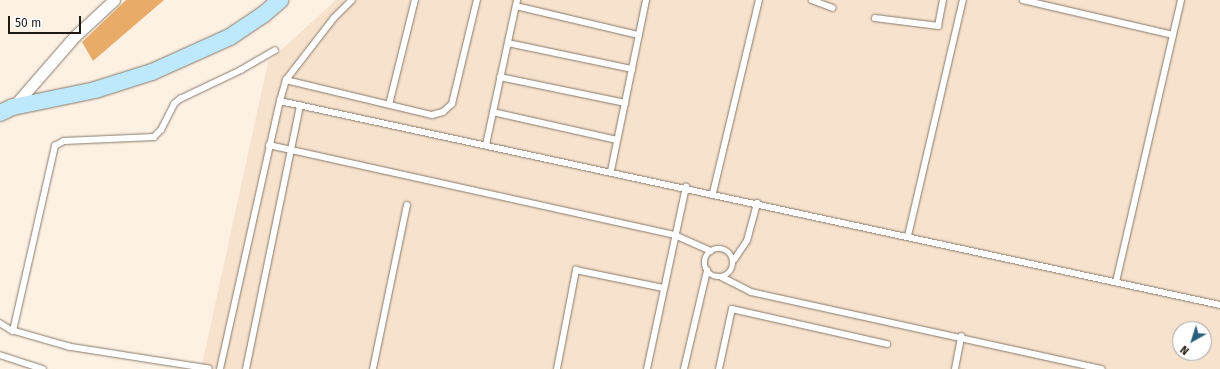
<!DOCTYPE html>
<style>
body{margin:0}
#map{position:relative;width:1220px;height:369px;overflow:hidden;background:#fdf1e4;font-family:"Fira Sans",sans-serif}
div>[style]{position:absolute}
.built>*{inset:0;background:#f7e2cd}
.forest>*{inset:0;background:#e8ac68}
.roads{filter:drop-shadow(0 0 1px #877a6b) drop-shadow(0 0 1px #877a6b)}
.lane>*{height:5.5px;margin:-2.75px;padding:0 2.75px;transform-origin:2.75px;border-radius:2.75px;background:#fff}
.lane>.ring{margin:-2.75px;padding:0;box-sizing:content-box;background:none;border:5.5px solid #fff;border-radius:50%}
.street>*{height:11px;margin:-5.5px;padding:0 5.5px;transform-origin:5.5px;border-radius:5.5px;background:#fff}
.secondary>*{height:16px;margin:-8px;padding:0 8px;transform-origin:8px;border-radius:8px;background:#bee8fc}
span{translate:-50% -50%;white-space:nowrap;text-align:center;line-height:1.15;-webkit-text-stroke:3px #fff;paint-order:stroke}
.north{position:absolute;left:1172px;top:321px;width:40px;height:40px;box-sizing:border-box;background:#fff;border:1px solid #a5a3a1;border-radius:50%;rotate:219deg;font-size:11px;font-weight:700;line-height:16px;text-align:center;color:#1f1a14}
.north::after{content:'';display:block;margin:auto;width:14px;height:18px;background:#2c5e7b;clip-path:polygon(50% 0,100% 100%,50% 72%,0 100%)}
.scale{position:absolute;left:8px;top:16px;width:73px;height:18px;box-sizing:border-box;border:2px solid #1f1a14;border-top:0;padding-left:5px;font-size:12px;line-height:14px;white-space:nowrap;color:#1f1a14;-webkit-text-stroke:3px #fff;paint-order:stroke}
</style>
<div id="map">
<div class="built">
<i style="clip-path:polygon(evenodd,336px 0,1220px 0,1220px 369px,201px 369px,268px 62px,336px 0,1180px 329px,1204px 329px,1204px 353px,1180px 353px,1180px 329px)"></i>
</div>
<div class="forest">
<i style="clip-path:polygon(126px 0,164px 0,93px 61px,82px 42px)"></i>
</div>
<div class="roads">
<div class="lane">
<i style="left:812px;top:0;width:22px;rotate:21deg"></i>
<i style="left:1023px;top:0;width:154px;rotate:13.1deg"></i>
<i style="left:516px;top:6px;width:126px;rotate:13.3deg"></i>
<i style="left:875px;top:18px;width:64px;rotate:7.2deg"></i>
<i style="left:938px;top:26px;width:26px;rotate:-79deg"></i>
<i style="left:508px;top:43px;width:127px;rotate:11.8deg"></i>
<i style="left:500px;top:77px;width:128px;rotate:11.7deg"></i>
<i style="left:286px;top:80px;width:150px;rotate:13.5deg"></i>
<i style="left:432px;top:115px;width:11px;rotate:-15deg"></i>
<i style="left:443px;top:112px;width:12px;rotate:-42deg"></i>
<i style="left:452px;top:104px;width:107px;rotate:-76.5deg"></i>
<i style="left:280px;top:101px;width:22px;rotate:-74deg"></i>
<i style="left:286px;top:80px;width:78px;rotate:-52.3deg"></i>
<i style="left:334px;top:18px;width:25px;rotate:-45deg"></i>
<i style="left:389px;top:105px;width:108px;rotate:-76.1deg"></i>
<i style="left:493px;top:112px;width:127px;rotate:12.7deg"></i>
<i style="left:269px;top:145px;width:416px;rotate:12.5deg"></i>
<i style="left:675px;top:235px;width:39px;rotate:24deg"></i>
<i style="left:486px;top:145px;width:148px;rotate:-77.9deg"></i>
<i style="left:611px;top:171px;width:175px;rotate:-78.4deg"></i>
<i style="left:713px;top:193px;width:198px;rotate:-76.6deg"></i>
<i style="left:908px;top:236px;width:242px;rotate:-76.9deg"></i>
<i class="ring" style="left:705px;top:249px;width:22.5px;height:22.5px"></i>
<i style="left:734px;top:260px;width:23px;rotate:-56deg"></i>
<i style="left:747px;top:241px;width:39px;rotate:-75deg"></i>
<i style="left:722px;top:277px;width:33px;rotate:27deg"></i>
<i style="left:751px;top:292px;width:359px;rotate:12.4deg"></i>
<i style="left:1116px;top:282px;width:289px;rotate:-77deg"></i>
<i style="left:0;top:323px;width:15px;rotate:32deg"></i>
<i style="left:0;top:355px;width:45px;rotate:18deg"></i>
<i style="left:209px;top:369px;width:142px;rotate:-171.1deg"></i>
<i style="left:69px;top:347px;width:58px;rotate:-164.1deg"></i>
<i style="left:13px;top:331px;width:190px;rotate:-77.2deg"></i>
<i style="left:55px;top:146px;width:10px;rotate:-29deg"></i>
<i style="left:64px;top:141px;width:90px;rotate:-2.5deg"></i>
<i style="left:154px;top:137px;width:10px;rotate:-45deg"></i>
<i style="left:161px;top:130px;width:29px;rotate:-63deg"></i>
<i style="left:174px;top:104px;width:8px;rotate:-40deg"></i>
<i style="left:180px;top:99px;width:68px;rotate:-25.4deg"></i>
<i style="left:241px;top:70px;width:39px;rotate:-30deg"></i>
<i style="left:220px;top:369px;width:275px;rotate:-77.4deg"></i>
<i style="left:280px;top:101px;width:962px;rotate:12.24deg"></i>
<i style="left:246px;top:369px;width:269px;rotate:-78.4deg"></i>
<i style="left:373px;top:369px;width:167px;rotate:-78.3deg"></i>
<i style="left:557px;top:369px;width:101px;rotate:-79.1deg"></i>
<i style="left:576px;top:270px;width:90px;rotate:11.6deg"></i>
<i style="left:647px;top:369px;width:186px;rotate:-77.9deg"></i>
<i style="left:684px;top:369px;width:101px;rotate:-76.8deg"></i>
<i style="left:719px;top:369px;width:61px;rotate:-77.8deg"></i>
<i style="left:732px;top:309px;width:159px;rotate:12.7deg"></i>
<i style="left:955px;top:369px;width:33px;rotate:-79deg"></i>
</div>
<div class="street">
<i style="left:13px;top:107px;width:94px;rotate:-48.9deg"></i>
<i style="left:75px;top:36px;width:53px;rotate:-42.7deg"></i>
</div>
<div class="secondary">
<i style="left:0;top:113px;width:14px;rotate:-25deg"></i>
<i style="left:13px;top:107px;width:84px;rotate:-11.7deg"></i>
<i style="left:95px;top:90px;width:60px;rotate:-17.5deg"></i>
<i style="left:152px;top:72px;width:85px;rotate:-24.2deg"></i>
<i style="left:230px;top:37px;width:40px;rotate:-34deg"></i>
<i style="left:263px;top:15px;width:23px;rotate:-41deg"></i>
</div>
</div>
<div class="north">N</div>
<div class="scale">50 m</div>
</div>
